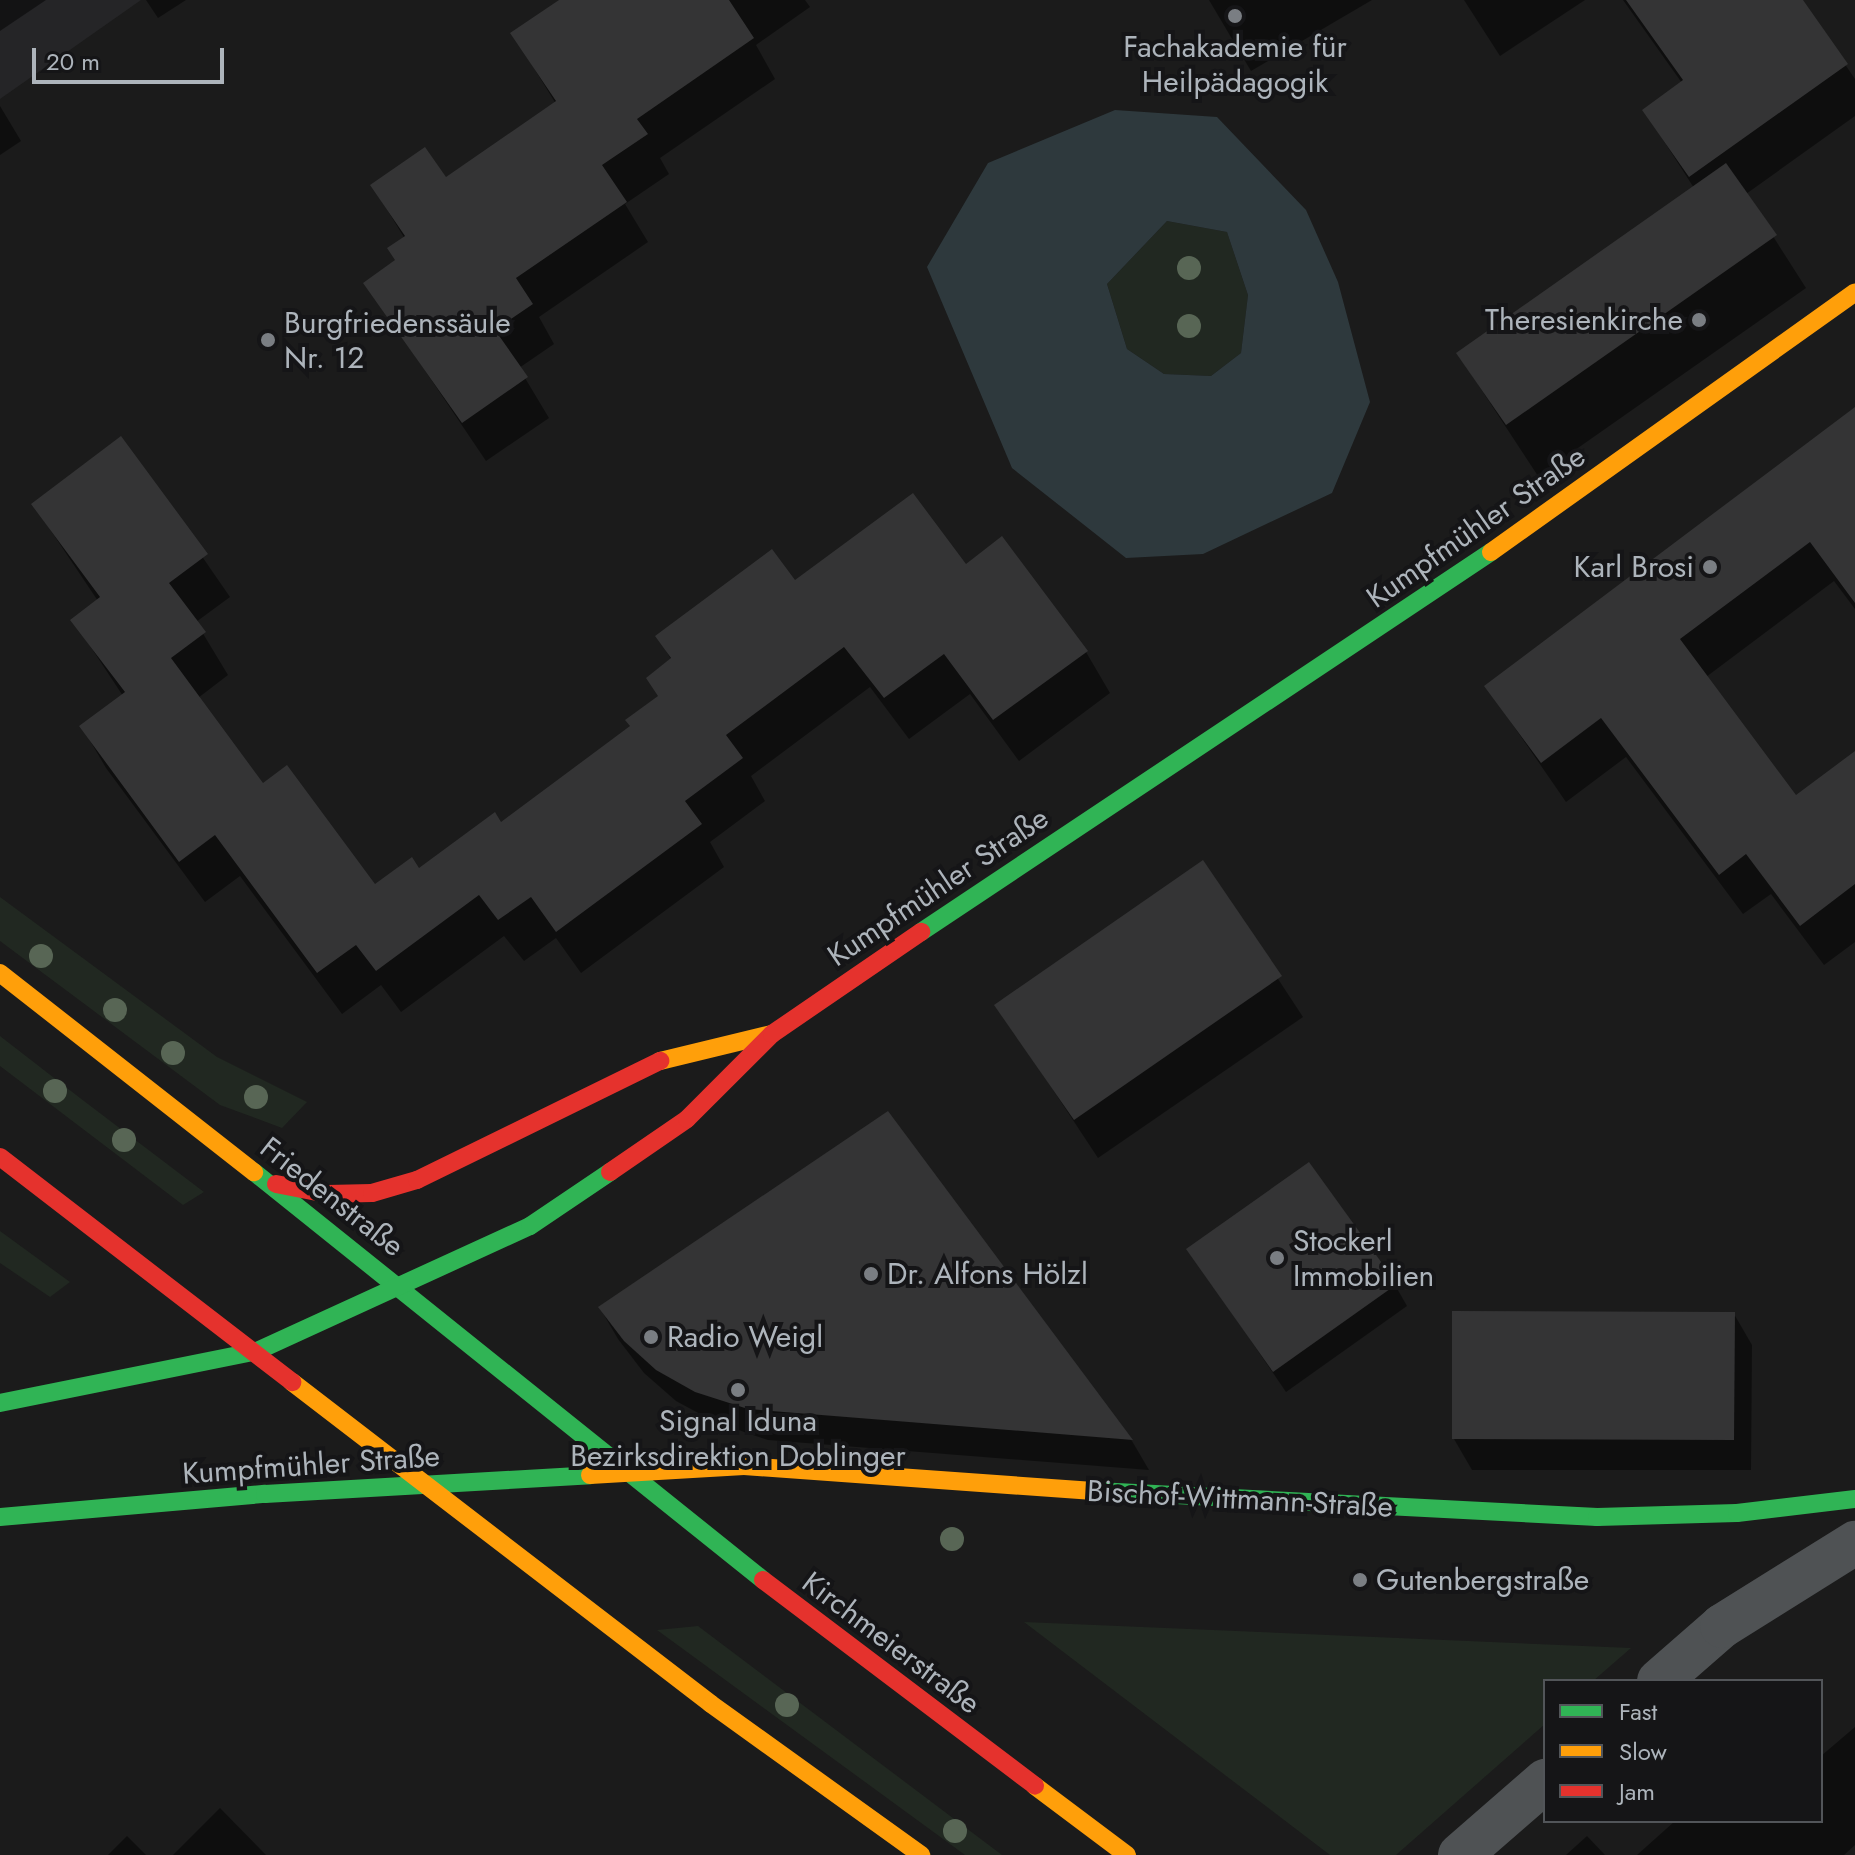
<!DOCTYPE html>
<meta charset="utf-8">
<style>
body{margin:0}
#map{position:relative;width:1855px;height:1855px;overflow:hidden;background:#1b1b1b;font-family:Jost,sans-serif}
div>[style]{position:absolute}
.built>*{inset:0;background:#252527}
.green>*{inset:0;background:#212821}
.water>*{inset:0;background:#2e393d}
.shadow>*{inset:0;background:#0007}
.building>*{inset:0;background:#343435}
.street>*{height:44px;margin:-22px;padding:0 22px;transform-origin:22px;border-radius:22px;background:#4f5254}
.fast>*{height:18px;margin:-9px;padding:0 9px;transform-origin:9px;border-radius:9px;background:#30b455}
.slow>*{height:18px;margin:-9px;padding:0 9px;transform-origin:9px;border-radius:9px;background:#ff9f0a}
.jam>*{height:18px;margin:-9px;padding:0 9px;transform-origin:9px;border-radius:9px;background:#e5322d}
.trees>*{width:24px;height:24px;margin:-12px;border-radius:50%;background:#586655}
.dots>*{width:22px;height:22px;translate:-50% -50%;box-sizing:border-box;border:4px solid #151517;border-radius:50%}
span{translate:-50% -50%;white-space:nowrap;text-align:center;line-height:1.15;-webkit-text-stroke:8px #151517;paint-order:stroke}
.poi-label{font-size:30px;color:#adb4bb}
.right{translate:-100% -50%;text-align:right}
.left{translate:0 -50%;text-align:left}
.street-label{font-size:30px;color:#adb4bb}
.legend{position:absolute;left:1543px;top:1679px;width:280px;height:144px;box-sizing:border-box;background:#151517;border:2px solid #525559;margin:0;padding:10px 14px;list-style:none;font-size:24px;color:#adb4bb}
.legend li{display:flex;align-items:center;gap:16px;height:40px}
.legend b{width:40px;border:2px solid #525559}
.scale{position:absolute;left:32px;top:48px;width:192px;height:36px;box-sizing:border-box;border:4px solid #adb4bb;border-top:0;padding-left:10px;font-size:24px;line-height:28px;white-space:nowrap;color:#adb4bb;-webkit-text-stroke:6px #151517;paint-order:stroke}
</style>
<div id="map">
<div class="built">
<i style="clip-path:polygon(0 0,141px 0,0 99px)"></i>
</div>
<div class="green">
<i style="clip-path:polygon(1167px 221px,1227px 232px,1248px 295px,1241px 353px,1211px 376px,1164px 374px,1127px 349px,1107px 284px)"></i>
<i style="clip-path:polygon(0 897px,217px 1057px,307px 1102px,282px 1128px,220px 1105px,0 941px)"></i>
<i style="clip-path:polygon(0 1036px,80px 1098px,204px 1192px,183px 1205px,0 1066px)"></i>
<i style="clip-path:polygon(0 1231px,70px 1282px,50px 1297px,0 1263px)"></i>
<i style="clip-path:polygon(1024px 1622px,1631px 1648px,1593px 1681px,1545px 1681px,1545px 1724px,1396px 1855px,1330px 1855px)"></i>
<i style="clip-path:polygon(698px 1626px,1002px 1855px,965px 1855px,657px 1630px)"></i>
</div>
<div class="water">
<i style="clip-path:polygon(evenodd,1115px 110px,1217px 117px,1306px 210px,1338px 282px,1370px 402px,1332px 493px,1203px 554px,1126px 558px,1012px 468px,927px 267px,988px 163px,1115px 110px,1167px 221px,1227px 232px,1248px 295px,1241px 353px,1211px 376px,1164px 374px,1127px 349px,1107px 284px,1167px 221px)"></i>
</div>
<div class="shadow">
<i style="clip-path:polygon(0 0,46px 0,0 31px)"></i>
<i style="clip-path:polygon(146px 0,186px 0,158px 18px)"></i>
<i style="clip-path:polygon(562px 0,805px 0,810px 7px,756px 45px,775px 79px,660px 158px,669px 174px,625px 204px,648px 242px,539px 317px,554px 344px,519px 368px,549px 418px,486px 461px,366px 283px,397px 262px,405px 239px,372px 185px,445px 180px,556px 104px,513px 34px)"></i>
<i style="clip-path:polygon(1209px 0,1372px 0,1251px 71px)"></i>
<i style="clip-path:polygon(1464px 0,1585px 0,1500px 56px)"></i>
<i style="clip-path:polygon(1623px 0,1801px 0,1855px 79px,1855px 116px,1746px 194px,1806px 288px,1538px 476px,1458px 354px,1694px 188px,1644px 110px,1682px 83px)"></i>
<i style="clip-path:polygon(0 106px,21px 141px,0 155px)"></i>
<i style="clip-path:polygon(1855px 409px,1855px 609px,1834px 581px,1706px 677px,1796px 798px,1855px 754px,1855px 942px,1824px 965px,1771px 894px,1743px 914px,1626px 757px,1566px 802px,1486px 686px)"></i>
<i style="clip-path:polygon(121px 439px,230px 597px,196px 622px,228px 675px,198px 698px,263px 785px,375px 887px,418px 871px,501px 825px,632px 727px,659px 697px,672px 661px,658px 637px,795px 583px,965px 566px,1086px 652px,1110px 693px,1019px 761px,970px 694px,909px 739px,870px 687px,751px 776px,765px 801px,710px 842px,724px 867px,581px 973px,556px 938px,524px 961px,504px 936px,401px 1012px,381px 985px,342px 1014px,240px 876px,205px 902px,106px 768px,82px 727px,123px 696px,73px 620px,98px 601px,33px 504px)"></i>
<i style="clip-path:polygon(1202px 863px,1303px 1017px,1098px 1158px,997px 1005px)"></i>
<i style="clip-path:polygon(887px 1114px,1132px 1441px,1149px 1470px,768px 1440px,715px 1422px,676px 1401px,644px 1373px,618px 1339px,600px 1308px)"></i>
<i style="clip-path:polygon(1189px 1250px,1395px 1285px,1407px 1306px,1286px 1392px)"></i>
<i style="clip-path:polygon(1734px 1314px,1752px 1345px,1751px 1470px,1472px 1470px,1454px 1439px)"></i>
<i style="clip-path:polygon(1855px 1727px,1855px 1845px,1844px 1855px,1637px 1855px,1675px 1821px,1821px 1821px,1821px 1756px)"></i>
<i style="clip-path:polygon(220px 1808px,266px 1855px,173px 1855px)"></i>
<i style="clip-path:polygon(127px 1836px,146px 1855px,108px 1855px)"></i>
<i style="clip-path:polygon(1587px 1836px,1605px 1855px,1566px 1855px)"></i>
</div>
<div class="building">
<i style="clip-path:polygon(559px 0,729px 0,754px 38px,637px 119px,648px 134px,602px 165px,627px 202px,516px 278px,533px 304px,495px 330px,528px 377px,462px 423px,363px 283px,395px 260px,387px 248px,405px 236px,370px 185px,425px 147px,446px 177px,556px 101px,510px 33px)"></i>
<i style="clip-path:polygon(1626px 0,1803px 0,1848px 64px,1689px 177px,1642px 110px,1683px 80px)"></i>
<i style="clip-path:polygon(1726px 163px,1777px 235px,1506px 425px,1456px 353px)"></i>
<i style="clip-path:polygon(1855px 407px,1855px 603px,1810px 542px,1680px 639px,1796px 795px,1855px 751px,1855px 884px,1800px 926px,1746px 854px,1719px 875px,1601px 718px,1541px 763px,1484px 686px)"></i>
<i style="clip-path:polygon(121px 436px,208px 554px,169px 583px,206px 632px,171px 658px,263px 783px,287px 765px,375px 884px,412px 857px,419px 868px,495px 812px,501px 822px,630px 726px,625px 720px,658px 696px,646px 678px,671px 658px,655px 636px,772px 549px,795px 580px,913px 493px,966px 564px,1002px 536px,1088px 651px,993px 720px,944px 654px,884px 698px,844px 647px,726px 735px,743px 758px,685px 801px,702px 824px,556px 932px,531px 897px,498px 920px,479px 895px,376px 971px,356px 945px,317px 973px,215px 835px,179px 862px,79px 726px,125px 692px,70px 620px,100px 597px,31px 504px)"></i>
<i style="clip-path:polygon(1203px 860px,1282px 976px,1074px 1120px,994px 1005px)"></i>
<i style="clip-path:polygon(888px 1111px,1133px 1440px,748px 1409px,695px 1392px,656px 1370px,624px 1341px,598px 1307px)"></i>
<i style="clip-path:polygon(1309px 1162px,1397px 1284px,1273px 1372px,1186px 1249px)"></i>
<i style="clip-path:polygon(1452px 1311px,1735px 1312px,1734px 1440px,1452px 1439px)"></i>
</div>
<div class="street">
<i style="left:1659px;top:1681px;width:84px;rotate:-41.1deg"></i>
<i style="left:1722px;top:1626px;width:157px;rotate:-32deg"></i>
<i style="left:1460px;top:1855px;width:113px;rotate:-41deg"></i>
</div>
<div class="fast">
<i style="left:921px;top:932px;width:685px;rotate:-33.69deg"></i>
<i style="left:254px;top:1172px;width:652px;rotate:38.71deg"></i>
<i style="left:0;top:1403px;width:262px;rotate:-11.4deg"></i>
<i style="left:257px;top:1351px;width:300px;rotate:-24.6deg"></i>
<i style="left:530px;top:1226px;width:97px;rotate:-34deg"></i>
<i style="left:1097px;top:1491px;width:501px;rotate:2.98deg"></i>
<i style="left:1597px;top:1517px;width:140px;rotate:-1.6deg"></i>
<i style="left:1737px;top:1513px;width:119px;rotate:-6.8deg"></i>
<i style="left:0;top:1517px;width:266px;rotate:-5deg"></i>
<i style="left:265px;top:1494px;width:326px;rotate:-3.3deg"></i>
</div>
<div class="slow">
<i style="left:1491px;top:552px;width:447px;rotate:-35.5deg"></i>
<i style="left:0;top:973px;width:323px;rotate:38.1deg"></i>
<i style="left:660px;top:1061px;width:115px;rotate:-13.6deg"></i>
<i style="left:292px;top:1382px;width:528px;rotate:37.54deg"></i>
<i style="left:711px;top:1704px;width:259px;rotate:35.7deg"></i>
<i style="left:590px;top:1475px;width:154px;rotate:-3.3deg"></i>
<i style="left:744px;top:1466px;width:354px;rotate:4.1deg"></i>
<i style="left:1035px;top:1786px;width:115px;rotate:36.9deg"></i>
</div>
<div class="jam">
<i style="left:0;top:1157px;width:369px;rotate:37.6deg"></i>
<i style="left:610px;top:1172px;width:93px;rotate:-34.5deg"></i>
<i style="left:687px;top:1119px;width:120px;rotate:-45deg"></i>
<i style="left:772px;top:1034px;width:181px;rotate:-34.4deg"></i>
<i style="left:276px;top:1184px;width:52px;rotate:11.1deg"></i>
<i style="left:327px;top:1194px;width:45px;rotate:-1.3deg"></i>
<i style="left:372px;top:1193px;width:47px;rotate:-16.1deg"></i>
<i style="left:417px;top:1180px;width:271px;rotate:-26.1deg"></i>
<i style="left:763px;top:1580px;width:341px;rotate:37.1deg"></i>
</div>
<div class="trees">
<i style="left:1189px;top:268px"></i>
<i style="left:1189px;top:326px"></i>
<i style="left:41px;top:956px"></i>
<i style="left:115px;top:1010px"></i>
<i style="left:173px;top:1053px"></i>
<i style="left:55px;top:1091px"></i>
<i style="left:256px;top:1097px"></i>
<i style="left:124px;top:1140px"></i>
<i style="left:952px;top:1539px"></i>
<i style="left:787px;top:1705px"></i>
<i style="left:955px;top:1831px"></i>
</div>
<div class="dots">
<i style="left:1235px;top:16px;background:#7a7e83"></i>
<i style="left:1699px;top:320px;background:#7a7e83"></i>
<i style="left:268px;top:340px;background:#7a7e83"></i>
<i style="left:1710px;top:567px;background:#7a7e83"></i>
<i style="left:1277px;top:1258px;background:#7a7e83"></i>
<i style="left:871px;top:1274px;background:#7a7e83"></i>
<i style="left:651px;top:1337px;background:#7a7e83"></i>
<i style="left:738px;top:1390px;background:#7a7e83"></i>
<i style="left:1360px;top:1580px;background:#7a7e83"></i>
</div>
<div class="poi-label">
<span style="left:1235px;top:64px">Fachakademie für<br>Heilpädagogik</span>
<span class="right" style="left:1683px;top:320px">Theresienkirche</span>
<span class="left" style="left:284px;top:340px">Burgfriedenssäule<br>Nr. 12</span>
<span class="right" style="left:1694px;top:567px">Karl Brosi</span>
<span class="left" style="left:1293px;top:1258px">Stockerl<br>Immobilien</span>
<span class="left" style="left:887px;top:1274px">Dr. Alfons Hölzl</span>
<span class="left" style="left:667px;top:1337px">Radio Weigl</span>
<span style="left:738px;top:1438px">Signal Iduna<br>Bezirksdirektion Doblinger</span>
<span class="left" style="left:1376px;top:1580px">Gutenbergstraße</span>
</div>
<div class="street-label">
<span style="left:1476px;top:527px;rotate:-35deg">Kumpfmühler Straße</span>
<span style="left:938px;top:887px;rotate:-34deg">Kumpfmühler Straße</span>
<span style="left:332px;top:1197px;rotate:38deg">Friedenstraße</span>
<span style="left:311px;top:1465px;rotate:-4deg">Kumpfmühler Straße</span>
<span style="left:1240px;top:1499px;rotate:3deg">Bischof-Wittmann-Straße</span>
<span style="left:891px;top:1643px;rotate:37deg">Kirchmeierstraße</span>
</div>
<ul class="legend">
<li><b style="height:10px;background:#30b455"></b>Fast</li>
<li><b style="height:10px;background:#ff9f0a"></b>Slow</li>
<li><b style="height:10px;background:#e5322d"></b>Jam</li>
</ul>
<div class="scale">20 m</div>
</div>
